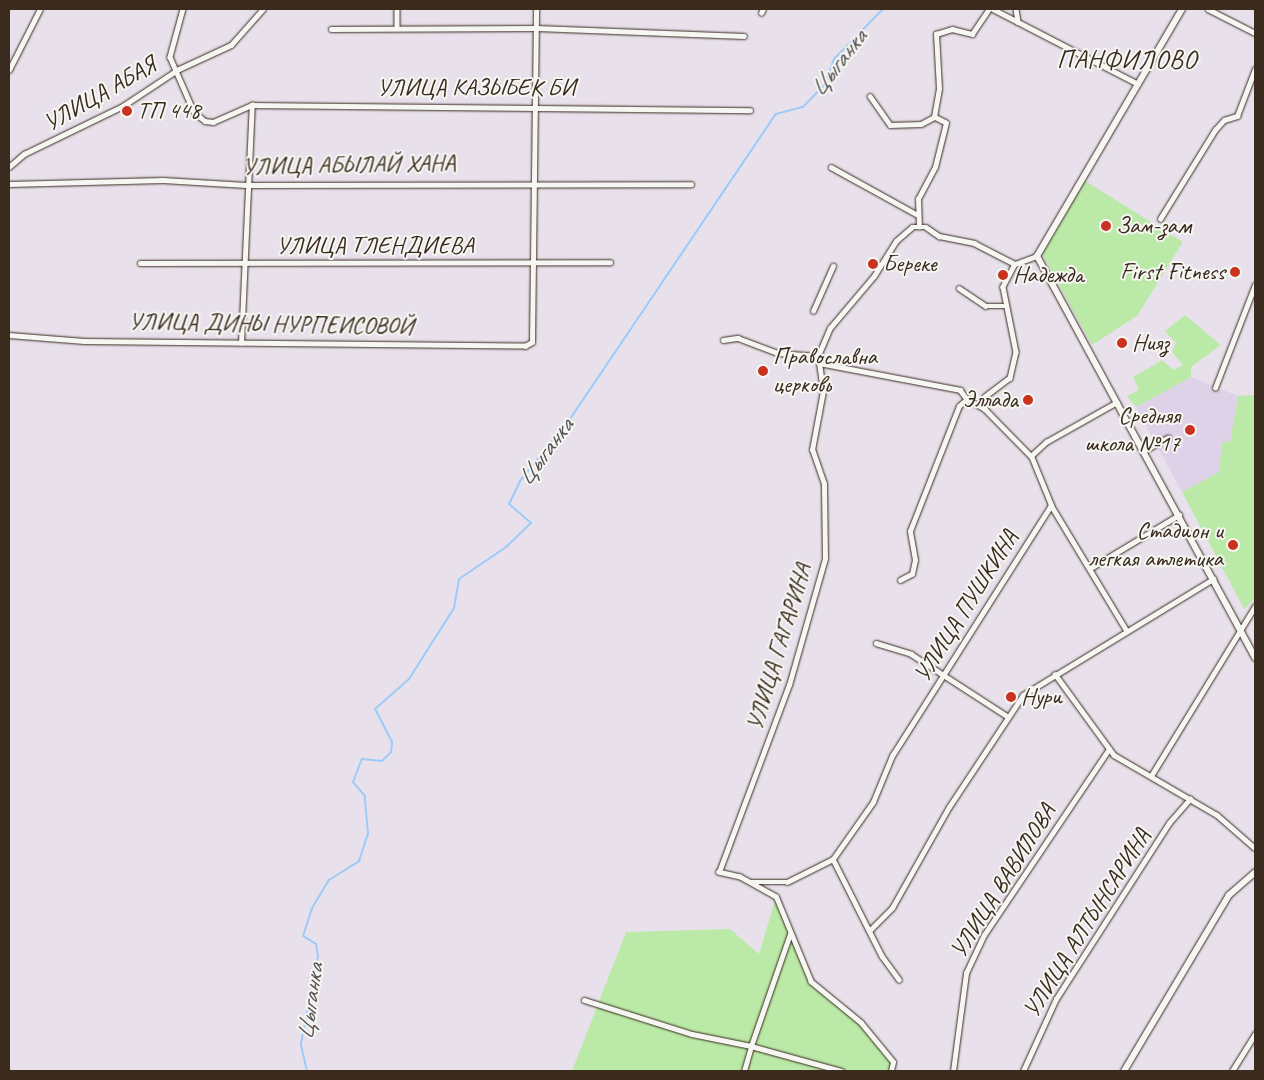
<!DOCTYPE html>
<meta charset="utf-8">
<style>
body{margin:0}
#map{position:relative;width:1264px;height:1080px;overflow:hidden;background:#e8e1ec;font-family:Caveat,sans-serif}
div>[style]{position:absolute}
.built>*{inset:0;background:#ded2e8}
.green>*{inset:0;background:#bbeaa8}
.stream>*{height:2px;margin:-1px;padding:0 1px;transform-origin:1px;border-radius:1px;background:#9dcbf8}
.roads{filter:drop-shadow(0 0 1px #3b2a1e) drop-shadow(0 0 1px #3b2a1e)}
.street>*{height:4.5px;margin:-2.25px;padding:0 2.25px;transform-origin:2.25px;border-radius:2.25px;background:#f6f6f2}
.secondary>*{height:6px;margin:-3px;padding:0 3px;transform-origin:3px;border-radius:3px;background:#f6f6f2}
.dots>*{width:14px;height:14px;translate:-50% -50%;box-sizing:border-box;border:2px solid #f6f6f2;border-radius:50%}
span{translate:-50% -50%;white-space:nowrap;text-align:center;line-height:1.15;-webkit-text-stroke:4px #f6f6f2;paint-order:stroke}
.street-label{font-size:24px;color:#3b2a1e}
.poi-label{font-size:24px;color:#3b2a1e}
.left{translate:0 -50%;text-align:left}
.right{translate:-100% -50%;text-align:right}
.water-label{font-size:25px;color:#545254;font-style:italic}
.quarter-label{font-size:26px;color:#3b2a1e;letter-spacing:1px}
.frame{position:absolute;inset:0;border:10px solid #3b2a1e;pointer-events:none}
</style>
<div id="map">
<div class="built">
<i style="clip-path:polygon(1191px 377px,1238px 396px,1230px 442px,1222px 442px,1219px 472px,1182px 492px,1136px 407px)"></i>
</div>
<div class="green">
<i style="clip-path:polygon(1085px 181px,1183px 242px,1137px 316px,1092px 345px,1042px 254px)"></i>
<i style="clip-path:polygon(1185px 315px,1221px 345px,1191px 367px,1191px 377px,1136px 407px,1127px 396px,1139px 390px,1133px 377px,1162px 360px,1173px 370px,1183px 365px,1172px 352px,1176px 343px,1165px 331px)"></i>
<i style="clip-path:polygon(1255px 395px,1255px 598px,1244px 609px,1182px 492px,1219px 472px,1222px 442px,1230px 442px,1238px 396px)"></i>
<i style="clip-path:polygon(776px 897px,811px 982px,861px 1023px,893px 1062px,891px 1071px,572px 1071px,626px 932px,730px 929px,759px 954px)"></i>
</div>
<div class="stream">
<i style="left:307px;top:1071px;width:28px;rotate:-103deg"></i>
<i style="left:301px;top:1044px;width:90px;rotate:-79.1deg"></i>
<i style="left:318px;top:956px;width:12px;rotate:-99deg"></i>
<i style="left:316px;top:944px;width:15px;rotate:-148deg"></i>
<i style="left:303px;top:936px;width:29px;rotate:-72deg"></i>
<i style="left:312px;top:908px;width:33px;rotate:-59deg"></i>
<i style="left:329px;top:880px;width:36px;rotate:-32deg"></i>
<i style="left:359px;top:861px;width:28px;rotate:-72deg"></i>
<i style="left:368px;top:834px;width:38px;rotate:-95deg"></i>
<i style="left:365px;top:796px;width:18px;rotate:-131deg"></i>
<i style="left:353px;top:782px;width:25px;rotate:-69deg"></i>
<i style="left:362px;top:759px;width:20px;rotate:6deg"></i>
<i style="left:382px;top:761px;width:13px;rotate:-45deg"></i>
<i style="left:391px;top:752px;width:10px;rotate:-84deg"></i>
<i style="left:392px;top:742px;width:37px;rotate:-117deg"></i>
<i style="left:375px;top:709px;width:45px;rotate:-41.4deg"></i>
<i style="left:409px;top:679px;width:84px;rotate:-57.6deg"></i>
<i style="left:454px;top:608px;width:29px;rotate:-80deg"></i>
<i style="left:459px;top:579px;width:57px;rotate:-34.2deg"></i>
<i style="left:506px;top:547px;width:35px;rotate:-44deg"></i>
<i style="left:531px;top:523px;width:29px;rotate:-139deg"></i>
<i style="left:509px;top:504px;width:25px;rotate:-64deg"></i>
<i style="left:520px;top:481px;width:80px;rotate:-51.1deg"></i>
<i style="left:570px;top:419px;width:368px;rotate:-56deg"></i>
<i style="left:776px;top:114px;width:28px;rotate:-15deg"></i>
<i style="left:803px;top:107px;width:33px;rotate:-46deg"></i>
<i style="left:826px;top:83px;width:25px;rotate:-72deg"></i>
<i style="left:834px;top:59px;width:70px;rotate:-45.6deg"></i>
</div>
<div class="roads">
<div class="street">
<i style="left:183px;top:9px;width:50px;rotate:105.2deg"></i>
<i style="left:170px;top:57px;width:60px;rotate:66.4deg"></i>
<i style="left:194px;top:112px;width:14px;rotate:39deg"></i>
<i style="left:205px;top:121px;width:8px;rotate:7deg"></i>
<i style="left:213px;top:122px;width:43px;rotate:-23.6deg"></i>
<i style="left:252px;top:105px;width:498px;rotate:0.6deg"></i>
<i style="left:397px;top:9px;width:19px;rotate:90deg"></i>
<i style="left:993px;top:9px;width:163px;rotate:27.3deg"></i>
<i style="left:1016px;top:9px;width:13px;rotate:81deg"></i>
<i style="left:1208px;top:9px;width:53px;rotate:27.1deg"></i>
<i style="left:761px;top:13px;width:4px;rotate:-63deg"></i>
<i style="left:331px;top:29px;width:206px;rotate:-0.3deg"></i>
<i style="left:537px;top:28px;width:207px;rotate:2.2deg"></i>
<i style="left:9px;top:70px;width:68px;rotate:-63.1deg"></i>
<i style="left:870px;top:96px;width:35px;rotate:55deg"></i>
<i style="left:890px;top:125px;width:31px;rotate:-2deg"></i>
<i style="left:921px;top:124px;width:15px;rotate:-28deg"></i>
<i style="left:9px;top:167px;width:20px;rotate:-41deg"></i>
<i style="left:24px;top:154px;width:110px;rotate:-25.9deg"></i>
<i style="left:123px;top:106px;width:67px;rotate:-33.5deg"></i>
<i style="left:179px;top:69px;width:57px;rotate:-24.8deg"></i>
<i style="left:231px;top:45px;width:48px;rotate:-48.4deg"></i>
<i style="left:831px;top:167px;width:97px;rotate:28.9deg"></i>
<i style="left:9px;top:184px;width:154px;rotate:-1.5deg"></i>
<i style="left:163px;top:180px;width:83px;rotate:3.4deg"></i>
<i style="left:246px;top:185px;width:445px;rotate:-0.1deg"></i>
<i style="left:1160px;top:219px;width:105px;rotate:-58.3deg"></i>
<i style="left:1215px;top:130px;width:13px;rotate:-48deg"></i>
<i style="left:1224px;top:120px;width:14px;rotate:-17deg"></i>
<i style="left:1237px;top:116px;width:50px;rotate:-69deg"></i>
<i style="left:919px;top:227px;width:28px;rotate:-92deg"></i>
<i style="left:918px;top:199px;width:36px;rotate:-62deg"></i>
<i style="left:935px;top:167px;width:45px;rotate:-76deg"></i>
<i style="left:946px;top:123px;width:13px;rotate:-153deg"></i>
<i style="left:934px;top:117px;width:28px;rotate:-80deg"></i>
<i style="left:939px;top:89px;width:55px;rotate:-93.1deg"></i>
<i style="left:936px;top:34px;width:17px;rotate:-17deg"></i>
<i style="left:952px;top:29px;width:21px;rotate:14deg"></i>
<i style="left:972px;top:34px;width:30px;rotate:-56deg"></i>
<i style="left:140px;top:263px;width:470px;rotate:-0.1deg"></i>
<i style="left:1015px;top:264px;width:26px;rotate:118deg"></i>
<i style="left:1003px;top:287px;width:66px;rotate:78.7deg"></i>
<i style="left:1016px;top:352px;width:27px;rotate:103deg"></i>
<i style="left:1010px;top:378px;width:31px;rotate:143deg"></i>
<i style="left:985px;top:397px;width:12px;rotate:90deg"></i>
<i style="left:985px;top:409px;width:66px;rotate:45.6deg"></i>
<i style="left:959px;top:288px;width:32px;rotate:34deg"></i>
<i style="left:986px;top:306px;width:19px"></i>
<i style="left:813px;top:311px;width:49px;rotate:-66deg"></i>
<i style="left:9px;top:335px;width:75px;rotate:4.6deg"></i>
<i style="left:84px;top:341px;width:441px;rotate:0.6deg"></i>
<i style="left:525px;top:346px;width:8px;rotate:-30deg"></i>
<i style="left:532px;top:342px;width:333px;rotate:-89.3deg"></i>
<i style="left:723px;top:340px;width:15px;rotate:-8deg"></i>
<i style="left:738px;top:338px;width:43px;rotate:20.6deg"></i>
<i style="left:778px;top:353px;width:40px;rotate:4.3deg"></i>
<i style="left:241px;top:343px;width:238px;rotate:-87.4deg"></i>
<i style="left:819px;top:363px;width:144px;rotate:10.8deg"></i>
<i style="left:960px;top:390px;width:11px;rotate:52deg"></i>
<i style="left:1215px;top:388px;width:110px;rotate:-68.8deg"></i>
<i style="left:967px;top:399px;width:21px;rotate:29deg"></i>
<i style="left:1145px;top:450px;width:26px;rotate:-28deg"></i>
<i style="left:1051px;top:505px;width:147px;rotate:58.9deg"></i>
<i style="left:1091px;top:568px;width:103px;rotate:-31.1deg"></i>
<i style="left:900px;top:580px;width:13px;rotate:-27deg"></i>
<i style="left:912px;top:574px;width:14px;rotate:-78deg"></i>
<i style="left:915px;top:560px;width:29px;rotate:-100deg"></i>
<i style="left:910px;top:531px;width:134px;rotate:-68.6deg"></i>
<i style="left:959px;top:406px;width:11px;rotate:-41deg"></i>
<i style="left:876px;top:643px;width:37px;rotate:17deg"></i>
<i style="left:911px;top:654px;width:114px;rotate:32.9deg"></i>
<i style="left:1055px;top:674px;width:100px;rotate:53.9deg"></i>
<i style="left:1114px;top:755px;width:119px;rotate:30.2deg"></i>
<i style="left:1217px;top:815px;width:50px;rotate:41deg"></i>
<i style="left:1151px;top:776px;width:199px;rotate:-58.5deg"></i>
<i style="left:833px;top:859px;width:109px;rotate:63.2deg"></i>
<i style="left:882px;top:956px;width:29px;rotate:54deg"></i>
<i style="left:751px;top:882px;width:36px"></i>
<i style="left:787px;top:882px;width:51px;rotate:-26.6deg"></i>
<i style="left:833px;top:859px;width:70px;rotate:-54.9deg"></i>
<i style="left:873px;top:802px;width:50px;rotate:-67.6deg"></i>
<i style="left:892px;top:756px;width:297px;rotate:-57.6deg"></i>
<i style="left:1051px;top:505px;width:53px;rotate:-112.2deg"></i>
<i style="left:1031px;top:456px;width:21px;rotate:-43deg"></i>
<i style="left:1046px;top:442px;width:81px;rotate:-29.4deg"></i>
<i style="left:869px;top:931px;width:33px;rotate:-45deg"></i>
<i style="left:892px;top:908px;width:116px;rotate:-60.6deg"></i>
<i style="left:949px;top:807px;width:134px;rotate:-56.5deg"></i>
<i style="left:1023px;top:695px;width:223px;rotate:-31.4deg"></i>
<i style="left:584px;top:1000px;width:113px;rotate:17.5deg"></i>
<i style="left:692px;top:1034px;width:60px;rotate:11.5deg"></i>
<i style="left:751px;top:1046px;width:119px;rotate:-70.8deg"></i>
<i style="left:744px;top:1071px;width:26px;rotate:-74deg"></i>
<i style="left:751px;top:1046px;width:94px;rotate:15.4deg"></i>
<i style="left:891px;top:1071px;width:9px;rotate:-77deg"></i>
<i style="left:893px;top:1062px;width:50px;rotate:-129.4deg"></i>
<i style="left:861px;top:1023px;width:65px;rotate:-140.6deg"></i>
<i style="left:811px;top:982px;width:92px;rotate:-112.4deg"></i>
<i style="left:776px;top:897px;width:41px;rotate:-150.9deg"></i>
<i style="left:740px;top:877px;width:22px;rotate:-167deg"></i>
<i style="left:719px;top:872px;width:200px;rotate:-69.5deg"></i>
<i style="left:789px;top:685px;width:131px;rotate:-74.1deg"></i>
<i style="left:825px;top:559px;width:75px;rotate:-90.8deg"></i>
<i style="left:824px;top:484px;width:36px;rotate:-109deg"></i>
<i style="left:812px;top:450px;width:60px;rotate:-79.4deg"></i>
<i style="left:823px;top:391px;width:35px;rotate:-98deg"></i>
<i style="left:818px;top:356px;width:30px;rotate:-67deg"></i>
<i style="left:830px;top:328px;width:68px;rotate:-49.8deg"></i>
<i style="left:874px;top:276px;width:41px;rotate:-57.8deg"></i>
<i style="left:896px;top:241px;width:21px;rotate:-41deg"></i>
<i style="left:912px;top:227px;width:14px"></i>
<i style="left:926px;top:227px;width:16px;rotate:35deg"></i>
<i style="left:939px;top:236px;width:36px;rotate:11deg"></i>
<i style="left:974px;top:243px;width:46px;rotate:27.1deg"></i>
<i style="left:1015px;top:264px;width:23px;rotate:-20deg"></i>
<i style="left:953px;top:1071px;width:99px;rotate:-82.4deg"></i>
<i style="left:966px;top:973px;width:42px;rotate:-64.7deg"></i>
<i style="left:984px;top:935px;width:224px;rotate:-56.1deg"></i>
<i style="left:1023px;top:1071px;width:79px;rotate:-65.4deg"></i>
<i style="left:1056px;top:999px;width:209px;rotate:-57.3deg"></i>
<i style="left:1169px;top:823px;width:32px;rotate:-49deg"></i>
<i style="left:1232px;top:1071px;width:44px;rotate:-58.1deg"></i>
</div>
<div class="secondary">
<i style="left:1182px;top:9px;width:286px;rotate:120.4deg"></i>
<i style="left:1037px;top:256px;width:457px;rotate:61.5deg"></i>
<i style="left:1124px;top:1071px;width:205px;rotate:-59.2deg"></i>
<i style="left:1229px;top:895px;width:35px;rotate:-41deg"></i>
</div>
</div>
<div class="dots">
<i style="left:127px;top:111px;background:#c8321e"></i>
<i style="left:1106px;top:226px;background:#c8321e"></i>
<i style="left:873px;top:264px;background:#c8321e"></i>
<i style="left:1235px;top:272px;background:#c8321e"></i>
<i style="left:1003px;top:275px;background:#c8321e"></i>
<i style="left:1122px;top:343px;background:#c8321e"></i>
<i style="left:763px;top:371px;background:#c8321e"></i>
<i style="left:1028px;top:400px;background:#c8321e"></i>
<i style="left:1190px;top:430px;background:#c8321e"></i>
<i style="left:1233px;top:545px;background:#c8321e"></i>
<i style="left:1011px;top:697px;background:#c8321e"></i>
</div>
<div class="street-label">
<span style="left:476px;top:88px">УЛИЦА КАЗЫБЕК БИ</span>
<span style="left:100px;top:94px;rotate:-30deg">УЛИЦА АБАЯ</span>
<span style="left:349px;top:165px;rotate:-1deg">УЛИЦА АБЫЛАЙ ХАНА</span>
<span style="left:375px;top:246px">УЛИЦА ТЛЕНДИЕВА</span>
<span style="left:271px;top:324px;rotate:1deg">УЛИЦА ДИНЫ НУРПЕИСОВОЙ</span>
<span style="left:966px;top:606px;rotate:-58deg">УЛИЦА ПУШКИНА</span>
<span style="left:779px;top:647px;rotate:-73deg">УЛИЦА ГАГАРИНА</span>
<span style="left:1003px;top:881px;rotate:-58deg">УЛИЦА ВАВИЛОВА</span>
<span style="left:1087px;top:923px;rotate:-58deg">УЛИЦА АЛТЫНСАРИНА</span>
</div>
<div class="poi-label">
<span class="left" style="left:137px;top:111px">ТП 448</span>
<span class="left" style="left:1116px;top:226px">Зам-зам</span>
<span class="left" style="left:883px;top:264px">Береке</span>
<span class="right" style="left:1225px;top:272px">First Fitness</span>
<span class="left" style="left:1013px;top:275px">Надежда</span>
<span class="left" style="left:1132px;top:343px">Нияз</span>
<span class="left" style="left:773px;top:371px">Православна<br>церковь</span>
<span class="right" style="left:1018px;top:400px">Эллада</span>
<span class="right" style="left:1180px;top:430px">Средняя<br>школа №17</span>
<span class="right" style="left:1223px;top:545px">Стадион и<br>легкая атлетика</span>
<span class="left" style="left:1021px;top:697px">Нури</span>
</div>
<div class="water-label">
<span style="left:838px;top:63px;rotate:-52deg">Цыганка</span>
<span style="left:545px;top:452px;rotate:-53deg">Цыганка</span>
<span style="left:310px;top:1002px;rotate:-82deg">Цыганка</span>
</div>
<div class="quarter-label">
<span style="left:1127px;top:60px">ПАНФИЛОВО</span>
</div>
<div class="frame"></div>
</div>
